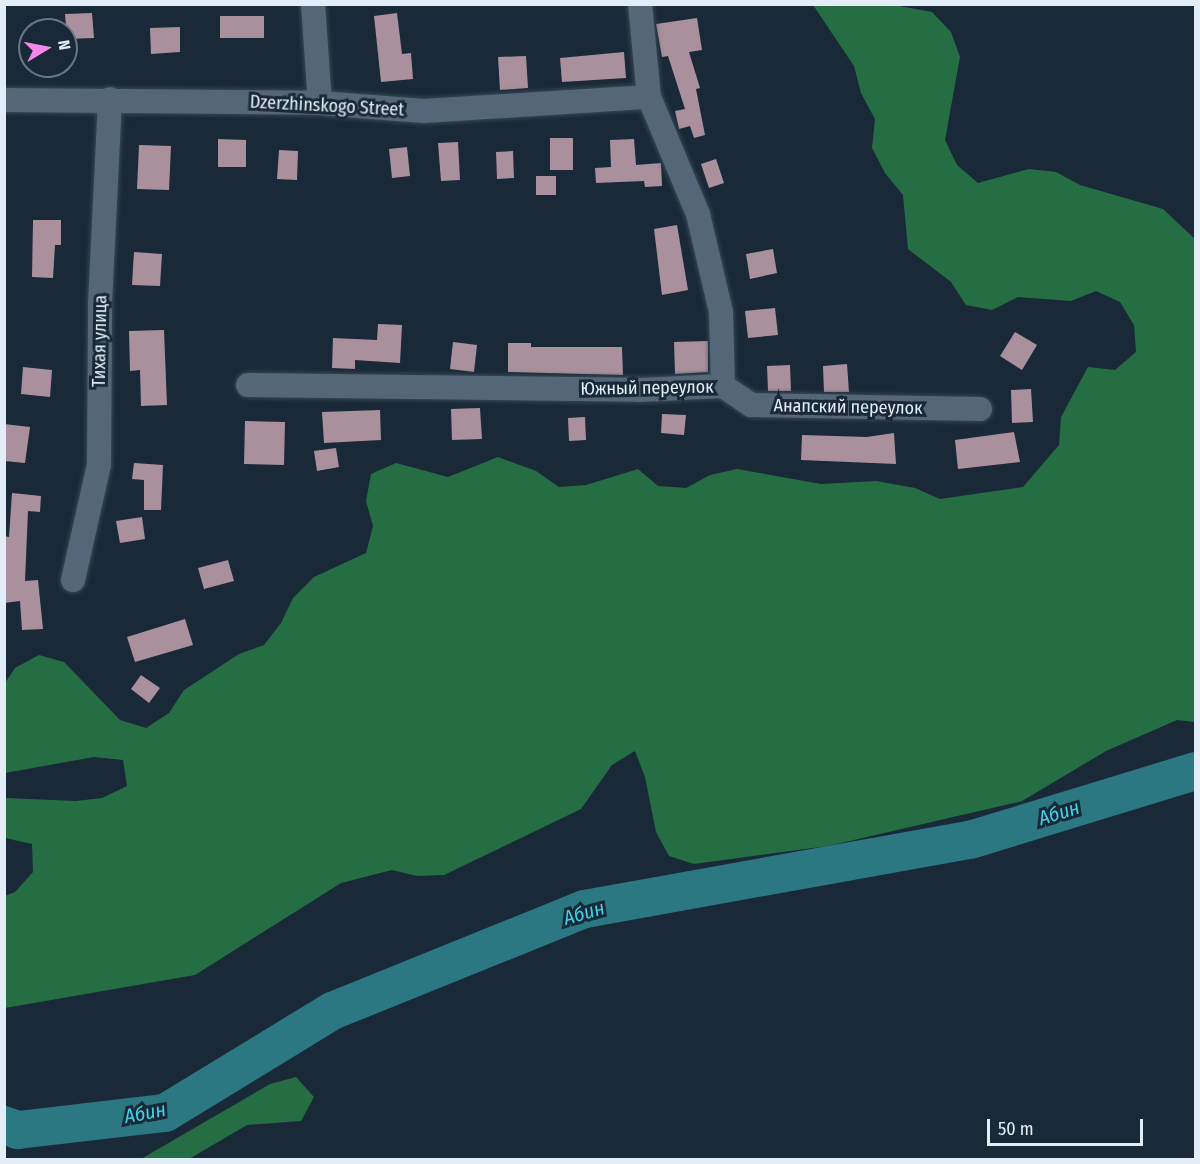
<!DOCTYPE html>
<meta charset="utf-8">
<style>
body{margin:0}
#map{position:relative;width:1200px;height:1164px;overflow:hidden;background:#192938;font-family:"Fira Sans Condensed",sans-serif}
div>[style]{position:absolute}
.forest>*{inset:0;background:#256e44}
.river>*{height:38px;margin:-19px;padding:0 19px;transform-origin:19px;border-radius:19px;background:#2b7782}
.building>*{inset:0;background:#aa909d}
.roads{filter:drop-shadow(0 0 2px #394753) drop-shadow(0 0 2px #394753)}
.minor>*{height:24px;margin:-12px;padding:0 12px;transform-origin:12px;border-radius:12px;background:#546778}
span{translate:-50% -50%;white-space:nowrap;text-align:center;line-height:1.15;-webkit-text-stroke:6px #192938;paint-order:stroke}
.street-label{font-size:18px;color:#e3edf7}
.water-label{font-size:20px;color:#40d4e8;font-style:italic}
.frame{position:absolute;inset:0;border:6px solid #e3edf7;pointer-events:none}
.north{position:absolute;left:18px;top:18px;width:60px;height:60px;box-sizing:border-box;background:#192938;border:2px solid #6a7784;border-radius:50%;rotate:80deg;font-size:16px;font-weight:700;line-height:24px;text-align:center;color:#e3edf7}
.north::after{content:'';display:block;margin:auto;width:21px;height:27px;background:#f788eb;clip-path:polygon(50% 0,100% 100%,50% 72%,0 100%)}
.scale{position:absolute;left:987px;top:1119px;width:156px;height:27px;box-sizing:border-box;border:3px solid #e3edf7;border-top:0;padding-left:8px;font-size:18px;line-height:21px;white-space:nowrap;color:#e3edf7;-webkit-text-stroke:4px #192938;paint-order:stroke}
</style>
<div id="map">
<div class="forest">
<i style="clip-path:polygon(813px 5px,894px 5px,932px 12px,951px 32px,960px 57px,945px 140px,957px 165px,978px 183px,1029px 169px,1056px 172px,1080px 185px,1163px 209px,1195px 239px,1195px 722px,1177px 720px,1106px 751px,1022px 801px,828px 846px,694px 864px,669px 856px,656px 832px,645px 777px,635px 751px,612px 765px,581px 809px,444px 875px,417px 876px,392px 870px,341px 883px,195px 975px,5px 1008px,5px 896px,15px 892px,33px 872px,32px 844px,5px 838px,5px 798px,76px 801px,102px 798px,127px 786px,123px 760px,94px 757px,5px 773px,5px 683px,15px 668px,39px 655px,64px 662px,120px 720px,146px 728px,169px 713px,184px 690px,239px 654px,264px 645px,281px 623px,293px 598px,314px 577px,366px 553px,373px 526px,366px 501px,371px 474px,396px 463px,448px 477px,498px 457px,536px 471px,559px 487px,586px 485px,638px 469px,658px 486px,686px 488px,710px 475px,737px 469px,821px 484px,876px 481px,915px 488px,940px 499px,1023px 487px,1059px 445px,1061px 417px,1088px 367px,1115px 370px,1136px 352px,1134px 325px,1120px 302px,1096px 291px,1071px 301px,1018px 297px,992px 310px,966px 305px,951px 282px,908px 249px,903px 195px,885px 173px,872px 148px,875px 119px,861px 93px,854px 66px)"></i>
<i style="clip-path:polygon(296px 1077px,314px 1097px,301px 1121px,247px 1125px,189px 1159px,141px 1159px,270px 1084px)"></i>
</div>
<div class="river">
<i style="left:4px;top:1125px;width:15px;rotate:20deg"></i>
<i style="left:18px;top:1130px;width:148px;rotate:-6.6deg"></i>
<i style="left:165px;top:1113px;width:196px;rotate:-31.4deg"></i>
<i style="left:332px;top:1011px;width:273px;rotate:-22deg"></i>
<i style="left:585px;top:909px;width:391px;rotate:-10.2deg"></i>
<i style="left:970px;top:840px;width:236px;rotate:-17deg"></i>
</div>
<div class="building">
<i style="clip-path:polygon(92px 13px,94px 38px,67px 39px,65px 14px)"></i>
<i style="clip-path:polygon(397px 13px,402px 54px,411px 53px,413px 79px,381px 82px,374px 16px)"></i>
<i style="clip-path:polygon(220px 16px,264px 16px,264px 38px,220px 38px)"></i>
<i style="clip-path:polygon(697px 18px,702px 50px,689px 52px,700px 88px,696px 89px,705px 135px,694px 138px,690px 126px,679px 129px,675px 111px,685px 109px,668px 56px,662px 57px,656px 24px)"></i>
<i style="clip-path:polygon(180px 27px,180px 52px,151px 54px,150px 28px)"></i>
<i style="clip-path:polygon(624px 52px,626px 78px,562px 82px,560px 58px)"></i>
<i style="clip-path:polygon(526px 56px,528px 88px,500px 90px,498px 57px)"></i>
<i style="clip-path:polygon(550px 138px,573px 138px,573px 170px,550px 170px)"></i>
<i style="clip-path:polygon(218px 139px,246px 140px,246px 167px,218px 167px)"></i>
<i style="clip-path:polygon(634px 139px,636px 165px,661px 163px,662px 186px,645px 187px,644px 181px,596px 183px,595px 168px,611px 167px,610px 140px)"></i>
<i style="clip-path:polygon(458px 142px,460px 180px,441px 181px,438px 143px)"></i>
<i style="clip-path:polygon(139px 145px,171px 146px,169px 190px,137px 189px)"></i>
<i style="clip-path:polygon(407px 147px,410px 176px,392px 178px,389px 149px)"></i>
<i style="clip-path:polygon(279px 150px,298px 151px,297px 180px,277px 179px)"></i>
<i style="clip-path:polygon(513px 151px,514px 178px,497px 179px,496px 152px)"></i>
<i style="clip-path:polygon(716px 159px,724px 183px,709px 188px,701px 164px)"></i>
<i style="clip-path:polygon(536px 176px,556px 176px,556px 195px,536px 195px)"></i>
<i style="clip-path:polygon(33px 220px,61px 220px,61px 245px,55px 245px,53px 278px,32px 277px)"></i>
<i style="clip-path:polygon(677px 225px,688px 290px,662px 295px,654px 229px)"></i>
<i style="clip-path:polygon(773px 249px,777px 273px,750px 279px,746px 254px)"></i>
<i style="clip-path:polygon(134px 252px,162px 254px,160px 286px,132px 285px)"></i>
<i style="clip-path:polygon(775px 308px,778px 335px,748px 338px,745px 311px)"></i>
<i style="clip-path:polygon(378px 324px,402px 325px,400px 363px,355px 360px,355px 369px,332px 368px,333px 338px,377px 340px)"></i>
<i style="clip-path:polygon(164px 330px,167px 405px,141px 406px,140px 370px,130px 371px,129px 331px)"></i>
<i style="clip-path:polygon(1015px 332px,1037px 345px,1022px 370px,1000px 356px)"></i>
<i style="clip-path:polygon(708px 341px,708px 372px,675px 374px,674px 342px)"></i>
<i style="clip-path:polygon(453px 342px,477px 345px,474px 372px,450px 369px)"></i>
<i style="clip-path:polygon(508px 343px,531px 343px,531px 347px,622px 347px,623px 375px,508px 372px)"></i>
<i style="clip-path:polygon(847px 364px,849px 392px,824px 392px,823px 366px)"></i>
<i style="clip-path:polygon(790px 365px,791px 391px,768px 391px,767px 366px)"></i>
<i style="clip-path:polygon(23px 367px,52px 370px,50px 397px,21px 394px)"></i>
<i style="clip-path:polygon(1031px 389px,1033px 422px,1012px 423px,1011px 390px)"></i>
<i style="clip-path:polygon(480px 408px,482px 439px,452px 440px,451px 409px)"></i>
<i style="clip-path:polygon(380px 410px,381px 440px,324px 443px,322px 412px)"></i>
<i style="clip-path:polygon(662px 414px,686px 415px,684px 435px,661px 433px)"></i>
<i style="clip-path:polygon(585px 417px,586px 440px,569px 441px,568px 418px)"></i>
<i style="clip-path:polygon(245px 421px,285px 422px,284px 465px,244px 464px)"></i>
<i style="clip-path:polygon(4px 424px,30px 427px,25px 463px,4px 461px)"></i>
<i style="clip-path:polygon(1014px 432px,1020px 462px,958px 469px,955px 440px)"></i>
<i style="clip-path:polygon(894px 433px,896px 464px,801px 460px,802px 435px,867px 437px)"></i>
<i style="clip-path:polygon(336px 448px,339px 467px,317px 471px,314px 451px)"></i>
<i style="clip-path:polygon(134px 463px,163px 465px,161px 510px,144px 510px,144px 480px,132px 479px)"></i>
<i style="clip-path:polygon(12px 493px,41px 496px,40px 512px,28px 511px,25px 581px,38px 580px,43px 629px,22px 630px,20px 601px,4px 603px,4px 536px,9px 537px)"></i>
<i style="clip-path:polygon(142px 517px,145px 539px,120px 543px,116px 521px)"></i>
<i style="clip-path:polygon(228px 560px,234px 581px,204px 589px,198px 568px)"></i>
<i style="clip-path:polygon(185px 619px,193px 645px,135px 662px,127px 637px)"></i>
<i style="clip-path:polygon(141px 675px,160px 688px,149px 703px,131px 689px)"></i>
</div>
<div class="roads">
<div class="minor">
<i style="left:313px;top:4px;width:99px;rotate:86deg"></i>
<i style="left:640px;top:4px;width:93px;rotate:84.5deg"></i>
<i style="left:649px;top:97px;width:127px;rotate:67.3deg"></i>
<i style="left:698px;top:214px;width:101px;rotate:76.8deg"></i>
<i style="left:721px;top:312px;width:74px;rotate:88.5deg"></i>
<i style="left:4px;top:100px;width:316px;rotate:0.5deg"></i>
<i style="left:320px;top:103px;width:104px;rotate:4.4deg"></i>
<i style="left:424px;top:111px;width:225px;rotate:-3.6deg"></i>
<i style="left:248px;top:385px;width:391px;rotate:0.7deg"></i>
<i style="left:639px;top:390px;width:84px;rotate:-2.7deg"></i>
<i style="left:723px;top:386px;width:34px;rotate:34deg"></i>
<i style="left:751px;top:405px;width:229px;rotate:1deg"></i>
<i style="left:73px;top:580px;width:118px;rotate:-77.3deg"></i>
<i style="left:99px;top:465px;width:161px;rotate:-89.6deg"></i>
<i style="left:100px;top:304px;width:205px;rotate:-87.2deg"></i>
</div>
</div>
<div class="street-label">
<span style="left:327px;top:106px;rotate:3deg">Dzerzhinskogo Street</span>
<span style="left:100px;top:341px;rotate:-89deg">Тихая улица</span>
<span style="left:647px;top:388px;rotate:-1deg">Южный переулок</span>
<span style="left:848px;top:407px;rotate:1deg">Анапский переулок</span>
</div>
<div class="water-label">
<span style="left:1059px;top:813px;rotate:-17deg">Абин</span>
<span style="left:584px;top:913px;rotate:-16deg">Абин</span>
<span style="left:145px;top:1113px;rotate:-11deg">Абин</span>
</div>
<div class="frame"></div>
<div class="north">N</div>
<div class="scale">50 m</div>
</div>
